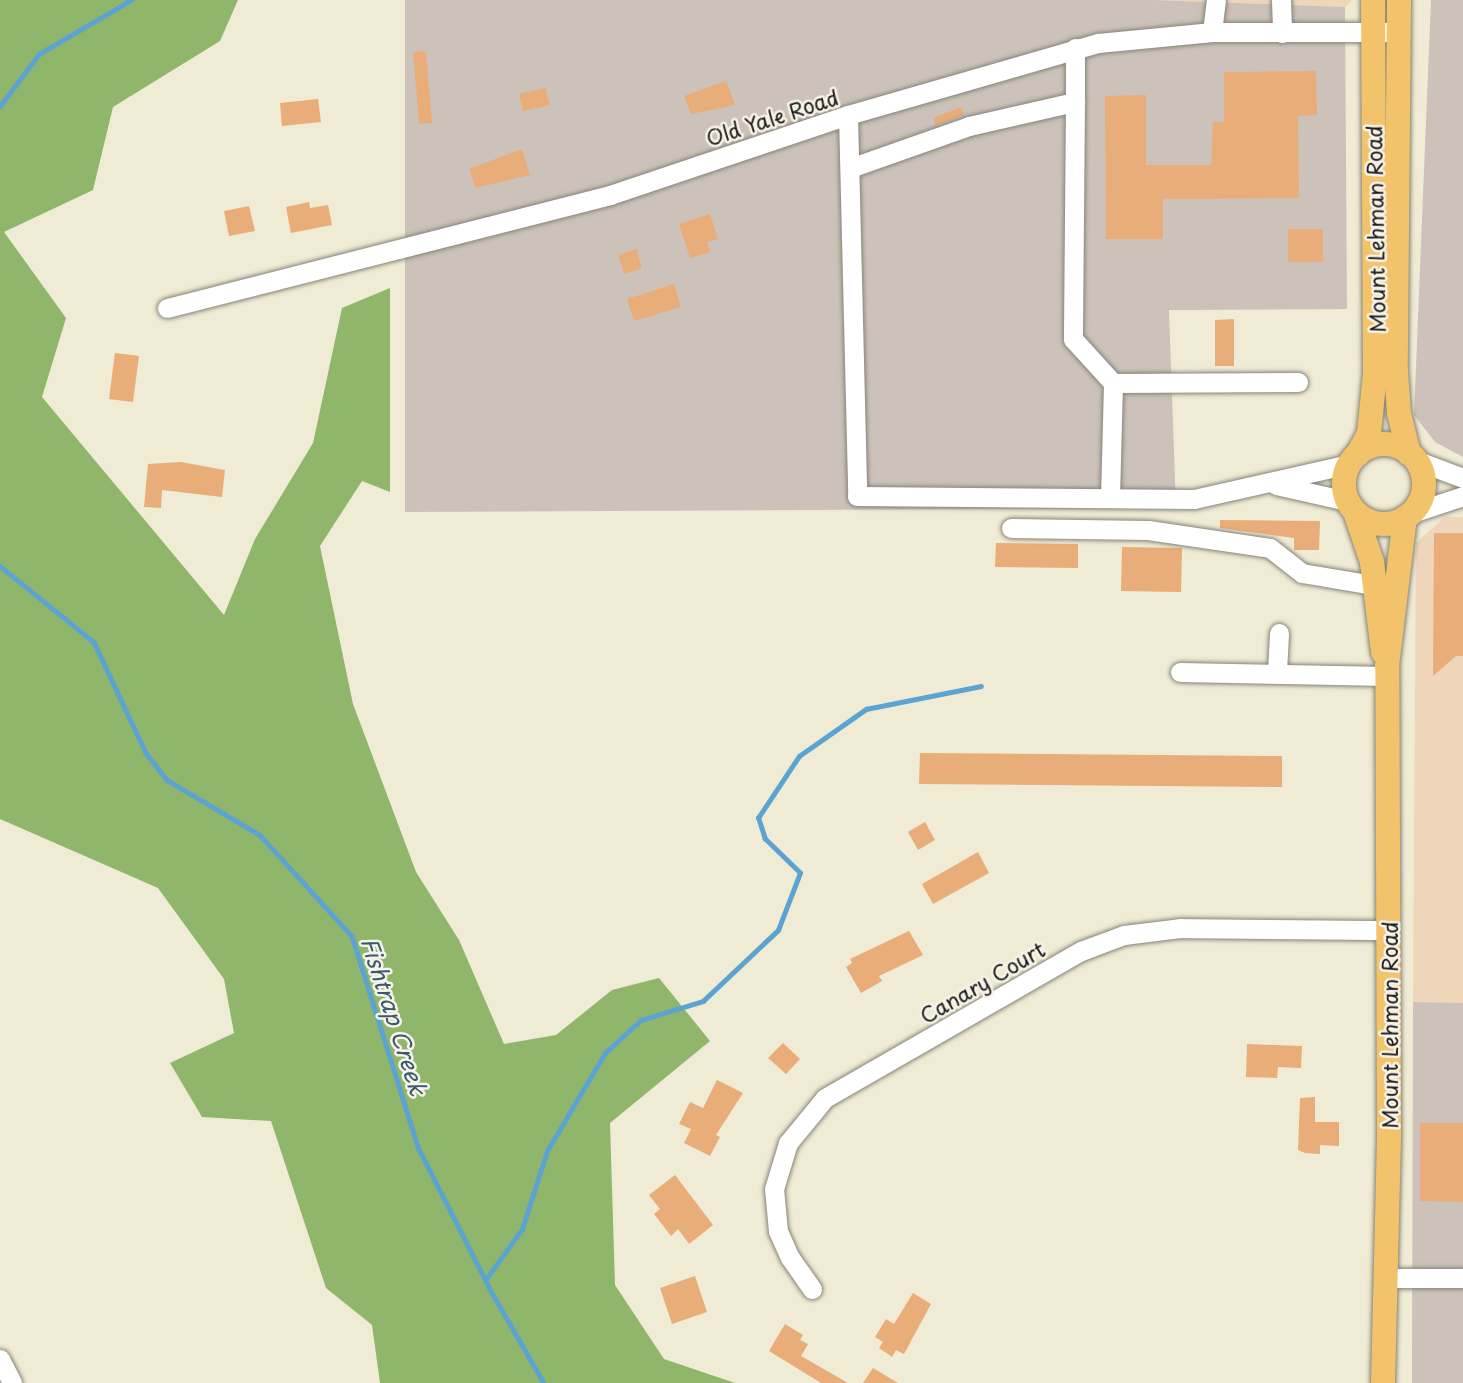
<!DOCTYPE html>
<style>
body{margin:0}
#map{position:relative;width:1463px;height:1383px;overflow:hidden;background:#f0ebd5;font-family:"Playpen Sans",sans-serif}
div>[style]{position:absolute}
.built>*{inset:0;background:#efd6bb}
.industrial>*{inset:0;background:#cdc2b9}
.forest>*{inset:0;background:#90b66c}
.stream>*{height:4.5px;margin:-2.25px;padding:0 2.25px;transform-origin:2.25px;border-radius:2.25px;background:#5ba4d2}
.building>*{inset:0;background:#e8ad78}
.roads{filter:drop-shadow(0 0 2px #868478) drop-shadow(0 0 2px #868478)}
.minor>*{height:19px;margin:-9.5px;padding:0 9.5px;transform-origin:9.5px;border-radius:9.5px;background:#fff}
.major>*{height:24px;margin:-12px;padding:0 12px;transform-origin:12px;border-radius:12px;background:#f2c36a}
.major>.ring{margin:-12px;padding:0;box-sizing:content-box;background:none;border:24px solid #f2c36a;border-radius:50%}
span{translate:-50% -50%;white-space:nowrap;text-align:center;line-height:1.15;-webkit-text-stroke:5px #f7f3e8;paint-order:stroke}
.street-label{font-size:21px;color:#1c1c1c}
.water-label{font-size:23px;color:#38596e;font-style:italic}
</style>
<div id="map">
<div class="built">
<i style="clip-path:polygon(1154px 0,1353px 0,1345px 7px)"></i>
<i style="clip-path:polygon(1445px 517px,1463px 517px,1463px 1003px,1413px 1002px,1416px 543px)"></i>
</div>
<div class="industrial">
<i style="clip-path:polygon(405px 0,1154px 0,1345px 7px,1347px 309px,1169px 310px,1176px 508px,405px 512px)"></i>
<i style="clip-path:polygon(1431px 0,1463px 0,1463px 457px,1435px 442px,1414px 415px)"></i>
<i style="clip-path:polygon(1413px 1002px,1463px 1003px,1463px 1383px,1412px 1383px)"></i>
</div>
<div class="forest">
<i style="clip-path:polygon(0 0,238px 0,220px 41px,113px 107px,93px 190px,4px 232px,66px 318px,42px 397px,224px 615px,255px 539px,313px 443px,342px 308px,390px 288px,390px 492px,362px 481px,320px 546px,353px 704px,416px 872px,459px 940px,504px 1044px,556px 1035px,612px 990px,659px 978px,710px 1041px,610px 1123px,615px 1285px,664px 1359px,735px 1383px,380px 1383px,372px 1325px,326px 1288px,271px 1121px,202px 1117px,170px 1063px,234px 1033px,224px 979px,158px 888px,0 819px)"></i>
</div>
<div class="stream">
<i style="left:0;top:106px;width:65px;rotate:-53.1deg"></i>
<i style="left:39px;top:54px;width:107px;rotate:-30.4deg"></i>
<i style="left:0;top:566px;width:121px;rotate:39deg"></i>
<i style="left:94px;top:642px;width:123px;rotate:64.9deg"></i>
<i style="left:146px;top:753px;width:34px;rotate:52deg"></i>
<i style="left:167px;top:780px;width:108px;rotate:30.6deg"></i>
<i style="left:260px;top:835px;width:137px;rotate:47.7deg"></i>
<i style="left:352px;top:936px;width:221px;rotate:72.6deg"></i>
<i style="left:418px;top:1147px;width:161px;rotate:63.1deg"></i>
<i style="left:491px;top:1291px;width:106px;rotate:60.1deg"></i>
<i style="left:486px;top:1279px;width:62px;rotate:-54.2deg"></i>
<i style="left:522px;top:1229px;width:82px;rotate:-72.2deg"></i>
<i style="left:547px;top:1151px;width:114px;rotate:-59.4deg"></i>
<i style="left:605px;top:1053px;width:49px;rotate:-42.5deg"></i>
<i style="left:641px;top:1020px;width:65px;rotate:-17deg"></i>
<i style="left:703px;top:1001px;width:103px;rotate:-43.4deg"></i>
<i style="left:778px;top:930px;width:61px;rotate:-68.9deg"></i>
<i style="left:800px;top:873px;width:49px;rotate:-135.8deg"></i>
<i style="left:765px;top:839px;width:22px;rotate:-108deg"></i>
<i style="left:758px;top:818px;width:74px;rotate:-56.5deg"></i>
<i style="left:799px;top:756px;width:82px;rotate:-35deg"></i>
<i style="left:866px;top:709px;width:117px;rotate:-11.3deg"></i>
</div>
<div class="building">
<i style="clip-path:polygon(426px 51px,432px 123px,419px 124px,413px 52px)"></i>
<i style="clip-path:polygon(1316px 71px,1317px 115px,1298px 116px,1299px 198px,1163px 199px,1163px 239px,1106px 239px,1105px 96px,1146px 95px,1146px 165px,1211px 165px,1213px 122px,1224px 122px,1224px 72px)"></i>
<i style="clip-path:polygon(726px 81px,735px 105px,691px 114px,684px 96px)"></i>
<i style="clip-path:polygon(546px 88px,550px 105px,523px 111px,519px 94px)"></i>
<i style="clip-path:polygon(318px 99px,321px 122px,282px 126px,280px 103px)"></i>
<i style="clip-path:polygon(961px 107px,964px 115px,936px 125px,933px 118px)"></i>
<i style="clip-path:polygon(522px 149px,530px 175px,476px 188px,469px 169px)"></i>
<i style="clip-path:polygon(309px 202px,310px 208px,328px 205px,332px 225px,291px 233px,286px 207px)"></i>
<i style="clip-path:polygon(249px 206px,255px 231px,229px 236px,224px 211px)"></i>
<i style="clip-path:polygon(710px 214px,718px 239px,707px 242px,710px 252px,690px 258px,679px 224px)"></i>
<i style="clip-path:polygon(1288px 229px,1323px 229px,1323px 262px,1288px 262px)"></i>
<i style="clip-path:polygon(636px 249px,642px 268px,624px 274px,618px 255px)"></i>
<i style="clip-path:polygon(674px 284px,681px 307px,634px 321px,627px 299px)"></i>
<i style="clip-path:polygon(1234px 319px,1234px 366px,1215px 366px,1215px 320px)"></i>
<i style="clip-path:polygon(115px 353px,139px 356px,133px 402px,109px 399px)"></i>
<i style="clip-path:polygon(181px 462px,225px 470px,222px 497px,162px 490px,161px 508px,144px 507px,148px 464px)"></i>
<i style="clip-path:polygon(1220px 520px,1320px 521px,1319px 550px,1294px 550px,1294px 538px,1220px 528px)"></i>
<i style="clip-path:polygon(1434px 533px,1463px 533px,1463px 656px,1456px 656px,1433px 676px)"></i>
<i style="clip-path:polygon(996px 543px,1078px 544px,1078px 568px,995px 567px)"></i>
<i style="clip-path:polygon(1122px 547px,1182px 548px,1181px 592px,1121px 591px)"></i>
<i style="clip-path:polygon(920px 753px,1282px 756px,1282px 787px,919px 784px)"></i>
<i style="clip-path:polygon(925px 822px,935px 840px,918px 850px,908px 832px)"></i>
<i style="clip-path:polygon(978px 852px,989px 873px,933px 904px,922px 884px)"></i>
<i style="clip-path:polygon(909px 931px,923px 955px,879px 976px,882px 981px,861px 993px,846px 967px,852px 963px,850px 959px)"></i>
<i style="clip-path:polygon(783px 1043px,800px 1059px,786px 1074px,768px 1058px)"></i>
<i style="clip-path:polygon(1247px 1044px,1302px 1046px,1301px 1068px,1278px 1067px,1277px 1078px,1246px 1077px)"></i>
<i style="clip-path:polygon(717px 1080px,743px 1093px,716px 1135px,720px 1137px,710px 1156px,684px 1143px,691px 1129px,679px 1124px,690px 1102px,703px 1108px)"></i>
<i style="clip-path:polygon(1315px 1097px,1315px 1122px,1339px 1122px,1339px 1146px,1320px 1145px,1320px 1154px,1305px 1153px,1298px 1150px,1300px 1098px)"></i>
<i style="clip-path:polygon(1420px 1123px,1463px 1123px,1463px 1202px,1420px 1201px)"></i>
<i style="clip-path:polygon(675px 1175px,713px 1225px,689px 1244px,678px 1229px,671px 1236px,654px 1214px,660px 1209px,649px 1195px)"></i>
<i style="clip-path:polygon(695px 1276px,707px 1312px,672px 1324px,660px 1288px)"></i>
<i style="clip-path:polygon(913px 1293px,931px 1304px,904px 1354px,896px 1350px,892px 1357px,879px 1348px,883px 1342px,875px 1337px,886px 1319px,894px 1324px)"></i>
<i style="clip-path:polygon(785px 1324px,803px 1335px,800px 1340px,808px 1344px,801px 1356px,848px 1383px,821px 1383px,769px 1351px)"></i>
<i style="clip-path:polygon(873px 1368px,898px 1383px,863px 1383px)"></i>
</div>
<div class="roads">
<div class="minor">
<i style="left:1281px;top:0;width:33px;rotate:88deg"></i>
<i style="left:1212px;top:32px;width:32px;rotate:-83deg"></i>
<i style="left:1075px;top:48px;width:54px;rotate:90deg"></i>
<i style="left:848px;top:115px;width:381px;rotate:88.6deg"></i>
<i style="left:857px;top:496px;width:337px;rotate:0.5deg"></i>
<i style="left:1194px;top:499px;width:159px;rotate:-12.7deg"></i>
<i style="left:850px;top:168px;width:126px;rotate:-19.4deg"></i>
<i style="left:969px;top:126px;width:109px;rotate:-12.8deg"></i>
<i style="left:1075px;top:102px;width:237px;rotate:90.5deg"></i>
<i style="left:1073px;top:339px;width:59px;rotate:47.7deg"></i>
<i style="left:1113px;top:383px;width:185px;rotate:-0.3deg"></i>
<i style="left:167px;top:308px;width:457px;rotate:-14.3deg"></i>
<i style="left:610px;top:195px;width:251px;rotate:-18.6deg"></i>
<i style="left:848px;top:115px;width:260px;rotate:-16.1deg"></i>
<i style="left:1098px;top:43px;width:115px;rotate:-5.5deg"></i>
<i style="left:1212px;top:32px;width:187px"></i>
<i style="left:1415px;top:460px;width:51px;rotate:20.6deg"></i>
<i style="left:1276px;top:485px;width:73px;rotate:12.7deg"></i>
<i style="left:1110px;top:498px;width:115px;rotate:-88.5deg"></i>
<i style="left:1409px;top:514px;width:57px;rotate:-18.4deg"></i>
<i style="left:1011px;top:528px;width:137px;rotate:0.8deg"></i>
<i style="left:1148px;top:530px;width:123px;rotate:8.4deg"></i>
<i style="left:1270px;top:548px;width:41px;rotate:38deg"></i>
<i style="left:1302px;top:573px;width:73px;rotate:9.5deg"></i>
<i style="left:1180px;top:672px;width:207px;rotate:1.1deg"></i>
<i style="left:1277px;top:672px;width:39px;rotate:-87deg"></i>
<i style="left:1385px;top:1278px;width:78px"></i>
<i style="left:812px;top:1289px;width:38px;rotate:-125deg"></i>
<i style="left:790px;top:1258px;width:30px;rotate:-114deg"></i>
<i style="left:778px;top:1231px;width:42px;rotate:-95.4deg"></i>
<i style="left:774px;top:1189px;width:48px;rotate:-73.1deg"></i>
<i style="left:788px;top:1143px;width:58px;rotate:-50.6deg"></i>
<i style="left:825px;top:1098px;width:295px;rotate:-29.9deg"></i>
<i style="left:1081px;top:951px;width:46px;rotate:-20.4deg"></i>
<i style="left:1124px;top:935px;width:56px;rotate:-7.1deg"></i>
<i style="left:1180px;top:928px;width:208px;rotate:0.6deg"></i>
<i style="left:0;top:1359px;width:27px;rotate:63deg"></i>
</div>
<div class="major">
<i style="left:1399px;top:0;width:372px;rotate:90.5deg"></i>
<i style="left:1396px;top:372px;width:41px;rotate:85.8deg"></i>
<i style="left:1399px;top:413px;width:42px;rotate:76.3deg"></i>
<i class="ring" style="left:1344px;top:444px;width:56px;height:56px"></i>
<i style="left:1358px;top:454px;width:24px;rotate:-62deg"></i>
<i style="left:1369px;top:433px;width:59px;rotate:-84.2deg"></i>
<i style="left:1375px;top:374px;width:374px;rotate:-90.3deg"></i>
<i style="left:1355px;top:512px;width:53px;rotate:71.2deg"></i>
<i style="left:1372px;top:562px;width:91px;rotate:83deg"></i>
<i style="left:1383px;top:1383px;width:249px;rotate:-88.6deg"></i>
<i style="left:1389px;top:1134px;width:468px;rotate:-90.2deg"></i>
<i style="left:1387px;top:666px;width:149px;rotate:-83.1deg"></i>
</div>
</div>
<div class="street-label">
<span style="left:772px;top:117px;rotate:-18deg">Old Yale Road</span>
<span style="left:1375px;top:229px;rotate:-91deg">Mount Lehman Road</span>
<span style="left:982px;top:982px;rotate:-30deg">Canary Court</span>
<span style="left:1389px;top:1025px;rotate:-90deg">Mount Lehman Road</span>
</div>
<div class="water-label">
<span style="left:394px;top:1016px;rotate:72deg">Fishtrap Creek</span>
</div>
</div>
